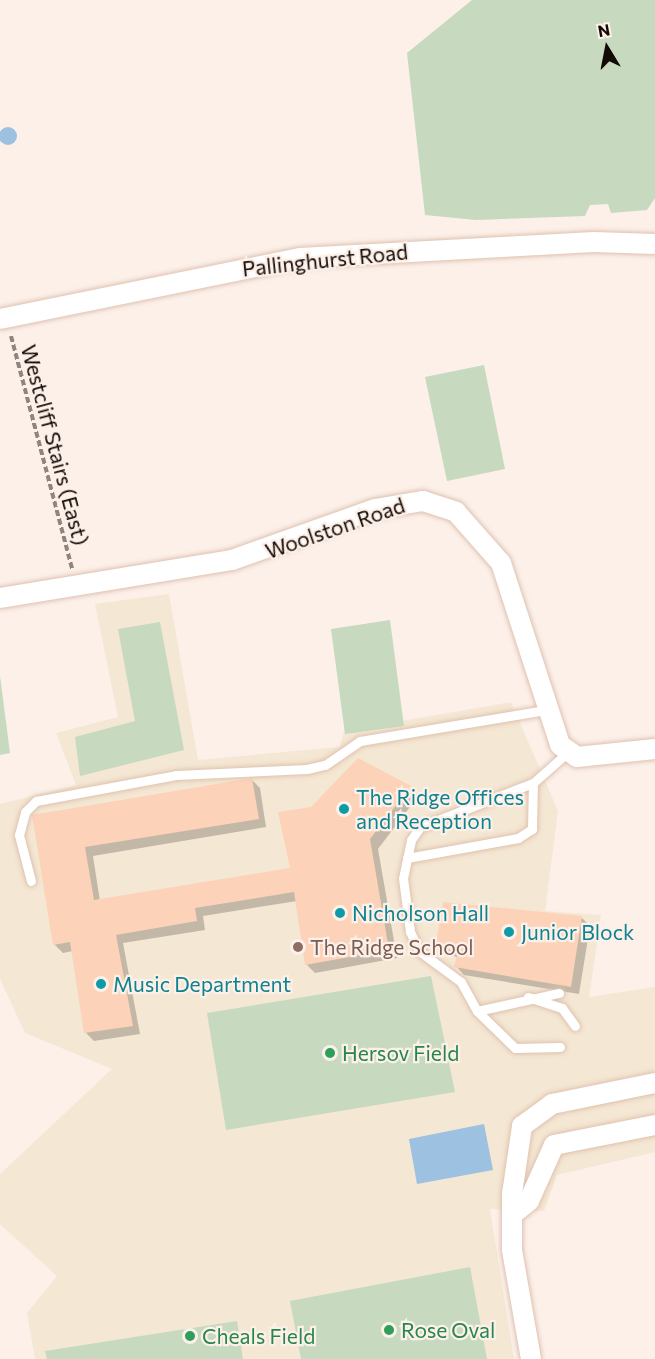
<!DOCTYPE html>
<style>
body{margin:0}
#map{position:relative;width:655px;height:1359px;overflow:hidden;background:#fcf0e9;font-family:Commissioner,sans-serif}
div>[style]{position:absolute}
.education>*{inset:0;background:#f4e7d3}
.green>*{inset:0;background:#c7d9bf}
.water>*{inset:0;background:#9dc1e0}
.round{border-radius:50%}
.shadow>*{inset:0;background:#0003}
.building>*{inset:0;background:#fcd2b8}
.path>*{height:4px;margin-top:-2px;transform-origin:0;background:repeating-linear-gradient(90deg,#8f847e 0 6px,transparent 0 9px)}
.roads{filter:drop-shadow(0 0 2px #dfc2b0) drop-shadow(0 0 2px #dfc2b0)}
.lane>*{height:9px;margin:-4.5px;padding:0 4.5px;transform-origin:4.5px;border-radius:4.5px;background:#fff}
.street>*{height:20px;margin:-10px;padding:0 10px;transform-origin:10px;border-radius:10px;background:#fff}
.dots>*{width:16px;height:16px;translate:-50% -50%;box-sizing:border-box;border:3px solid #fcf0e9;border-radius:50%}
span{translate:-50% -50%;white-space:nowrap;text-align:center;line-height:1.15;-webkit-text-stroke:4.5px #fcf0e9;paint-order:stroke}
.street-label{font-size:21px;color:#140a05}
.culture-label{font-size:21px;color:#0d838f}
.left{translate:0 -50%;text-align:left}
.education-label{font-size:21px;color:#785e54}
.leisure-label{font-size:21px;color:#27864d}
.north{position:absolute;left:577px;top:18px;width:60px;height:60px;-webkit-text-stroke:4px #fcf0e9;paint-order:stroke;rotate:350deg;font-size:16px;font-weight:700;line-height:24px;text-align:center;color:#140a05}
.north::after{content:'';display:block;margin:auto;width:21px;height:27px;background:#140a05;clip-path:polygon(50% 0,100% 100%,50% 72%,0 100%)}
</style>
<div id="map">
<div class="education">
<i style="clip-path:polygon(169px 594px,198px 760px,340px 747px,344px 731px,511px 702px,558px 811px,545px 911px,601px 915px,589px 997px,655px 987px,655px 1152px,557px 1175px,544px 1211px,490px 1209px,514px 1359px,35px 1359px,27px 1313px,57px 1276px,0 1224px,0 1174px,112px 1069px,25px 1033px,0 979px,0 804px,76px 785px,56px 733px,118px 717px,95px 604px)"></i>
</div>
<div class="green">
<i style="clip-path:polygon(472px 0,655px 0,655px 198px,647px 210px,611px 213px,608px 204px,590px 205px,585px 216px,476px 220px,425px 215px,407px 53px)"></i>
<i style="clip-path:polygon(484px 365px,505px 469px,447px 481px,425px 377px)"></i>
<i style="clip-path:polygon(390px 620px,404px 726px,345px 734px,331px 629px)"></i>
<i style="clip-path:polygon(160px 622px,184px 750px,80px 776px,75px 737px,135px 721px,118px 629px)"></i>
<i style="clip-path:polygon(0 676px,10px 753px,0 755px)"></i>
<i style="clip-path:polygon(431px 976px,455px 1092px,226px 1130px,207px 1013px)"></i>
<i style="clip-path:polygon(470px 1267px,487px 1359px,301px 1359px,290px 1301px)"></i>
<i style="clip-path:polygon(237px 1321px,243px 1359px,47px 1359px,45px 1351px)"></i>
</div>
<div class="water">
<i class="round" style="left:-1px;top:127px;width:18px;height:18px"></i>
<i style="clip-path:polygon(484px 1124px,493px 1170px,417px 1184px,409px 1139px)"></i>
</div>
<div class="shadow">
<i style="clip-path:polygon(358px 760px,419px 795px,378px 849px,397px 958px,315px 973px,307px 965px,297px 901px,203px 916px,205px 930px,123px 943px,140px 1034px,94px 1041px,86px 1033px,73px 951px,63px 953px,55px 945px,35px 815px,252px 780px,260px 788px,266px 827px,93px 856px,100px 901px,291px 869px,312px 808px)"></i>
<i style="clip-path:polygon(582px 918px,590px 926px,579px 994px,464px 975px,456px 966px,458px 958px,437px 947px)"></i>
</div>
<div class="building">
<i style="clip-path:polygon(358px 758px,411px 786px,370px 839px,389px 950px,305px 965px,294px 892px,195px 908px,197px 921px,116px 935px,133px 1026px,84px 1033px,70px 942px,53px 945px,32px 815px,252px 778px,259px 819px,85px 847px,94px 900px,290px 868px,278px 812px,311px 807px)"></i>
<i style="clip-path:polygon(443px 902px,582px 916px,571px 987px,454px 967px,458px 951px,435px 948px)"></i>
</div>
<div class="path">
<i style="left:11px;top:336px;width:241px;rotate:75.3deg"></i>
</div>
<div class="roads">
<div class="lane">
<i style="left:407px;top:858px;width:113px;rotate:-10.2deg"></i>
<i style="left:518px;top:838px;width:17px;rotate:-33deg"></i>
<i style="left:532px;top:829px;width:46px;rotate:-88.8deg"></i>
<i style="left:31px;top:881px;width:48px;rotate:-104.6deg"></i>
<i style="left:19px;top:835px;width:24px;rotate:-75deg"></i>
<i style="left:25px;top:812px;width:16px;rotate:-45deg"></i>
<i style="left:36px;top:801px;width:142px;rotate:-10.5deg"></i>
<i style="left:176px;top:775px;width:131px;rotate:-2.6deg"></i>
<i style="left:307px;top:769px;width:18px;rotate:-13deg"></i>
<i style="left:325px;top:765px;width:42px;rotate:-34.4deg"></i>
<i style="left:360px;top:741px;width:188px;rotate:-9.5deg"></i>
<i style="left:528px;top:997px;width:36px;rotate:18deg"></i>
<i style="left:562px;top:1008px;width:22px;rotate:54deg"></i>
<i style="left:477px;top:1011px;width:84px;rotate:-12.4deg"></i>
<i style="left:560px;top:1047px;width:45px;rotate:178.7deg"></i>
<i style="left:515px;top:1048px;width:53px;rotate:-135.8deg"></i>
<i style="left:477px;top:1011px;width:33px;rotate:-119deg"></i>
<i style="left:461px;top:982px;width:52px;rotate:-143.6deg"></i>
<i style="left:419px;top:951px;width:21px;rotate:-115deg"></i>
<i style="left:410px;top:932px;width:54px;rotate:-97.4deg"></i>
<i style="left:403px;top:878px;width:39px;rotate:-78deg"></i>
<i style="left:411px;top:840px;width:16px;rotate:-55deg"></i>
<i style="left:420px;top:827px;width:121px;rotate:-21.3deg"></i>
<i style="left:533px;top:783px;width:47px;rotate:-41.5deg"></i>
</div>
<div class="street">
<i style="left:0;top:319px;width:306px;rotate:-11.5deg"></i>
<i style="left:300px;top:258px;width:294px;rotate:-3.1deg"></i>
<i style="left:594px;top:242px;width:61px;rotate:1.9deg"></i>
<i style="left:0;top:598px;width:235px;rotate:-9.3deg"></i>
<i style="left:232px;top:560px;width:152px;rotate:-19.6deg"></i>
<i style="left:375px;top:509px;width:49px;rotate:-9.5deg"></i>
<i style="left:423px;top:501px;width:35px;rotate:18deg"></i>
<i style="left:456px;top:512px;width:68px;rotate:48.6deg"></i>
<i style="left:501px;top:563px;width:191px;rotate:72deg"></i>
<i style="left:560px;top:745px;width:21px;rotate:35deg"></i>
<i style="left:577px;top:757px;width:78px;rotate:-5.9deg"></i>
<i style="left:513px;top:1214px;width:21px;rotate:-39deg"></i>
<i style="left:529px;top:1201px;width:61px;rotate:-65.9deg"></i>
<i style="left:554px;top:1145px;width:103px;rotate:-11.2deg"></i>
<i style="left:531px;top:1359px;width:111px;rotate:-99.9deg"></i>
<i style="left:512px;top:1250px;width:56px;rotate:-90deg"></i>
<i style="left:512px;top:1194px;width:69px;rotate:-81.6deg"></i>
<i style="left:522px;top:1126px;width:37px;rotate:-36deg"></i>
<i style="left:552px;top:1104px;width:105px;rotate:-11.5deg"></i>
</div>
</div>
<div class="dots">
<i style="left:344px;top:809px;background:#0f9aa8"></i>
<i style="left:340px;top:913px;background:#0f9aa8"></i>
<i style="left:509px;top:932px;background:#0f9aa8"></i>
<i style="left:298px;top:947px;background:#8d6e63"></i>
<i style="left:101px;top:984px;background:#0f9aa8"></i>
<i style="left:330px;top:1053px;background:#2e9e5b"></i>
<i style="left:389px;top:1330px;background:#2e9e5b"></i>
<i style="left:190px;top:1336px;background:#2e9e5b"></i>
</div>
<div class="street-label">
<span style="left:325px;top:260px;rotate:-6deg">Pallinghurst Road</span>
<span style="left:55px;top:445px;rotate:75deg">Westcliff Stairs (East)</span>
<span style="left:335px;top:528px;rotate:-19deg">Woolston Road</span>
</div>
<div class="culture-label">
<span class="left" style="left:356px;top:809px">The Ridge Offices<br>and Reception</span>
<span class="left" style="left:352px;top:913px">Nicholson Hall</span>
<span class="left" style="left:521px;top:932px">Junior Block</span>
<span class="left" style="left:113px;top:984px">Music Department</span>
</div>
<div class="education-label">
<span class="left" style="left:310px;top:947px">The Ridge School</span>
</div>
<div class="leisure-label">
<span class="left" style="left:342px;top:1053px">Hersov Field</span>
<span class="left" style="left:401px;top:1330px">Rose Oval</span>
<span class="left" style="left:202px;top:1336px">Cheals Field</span>
</div>
<div class="north">N</div>
</div>
